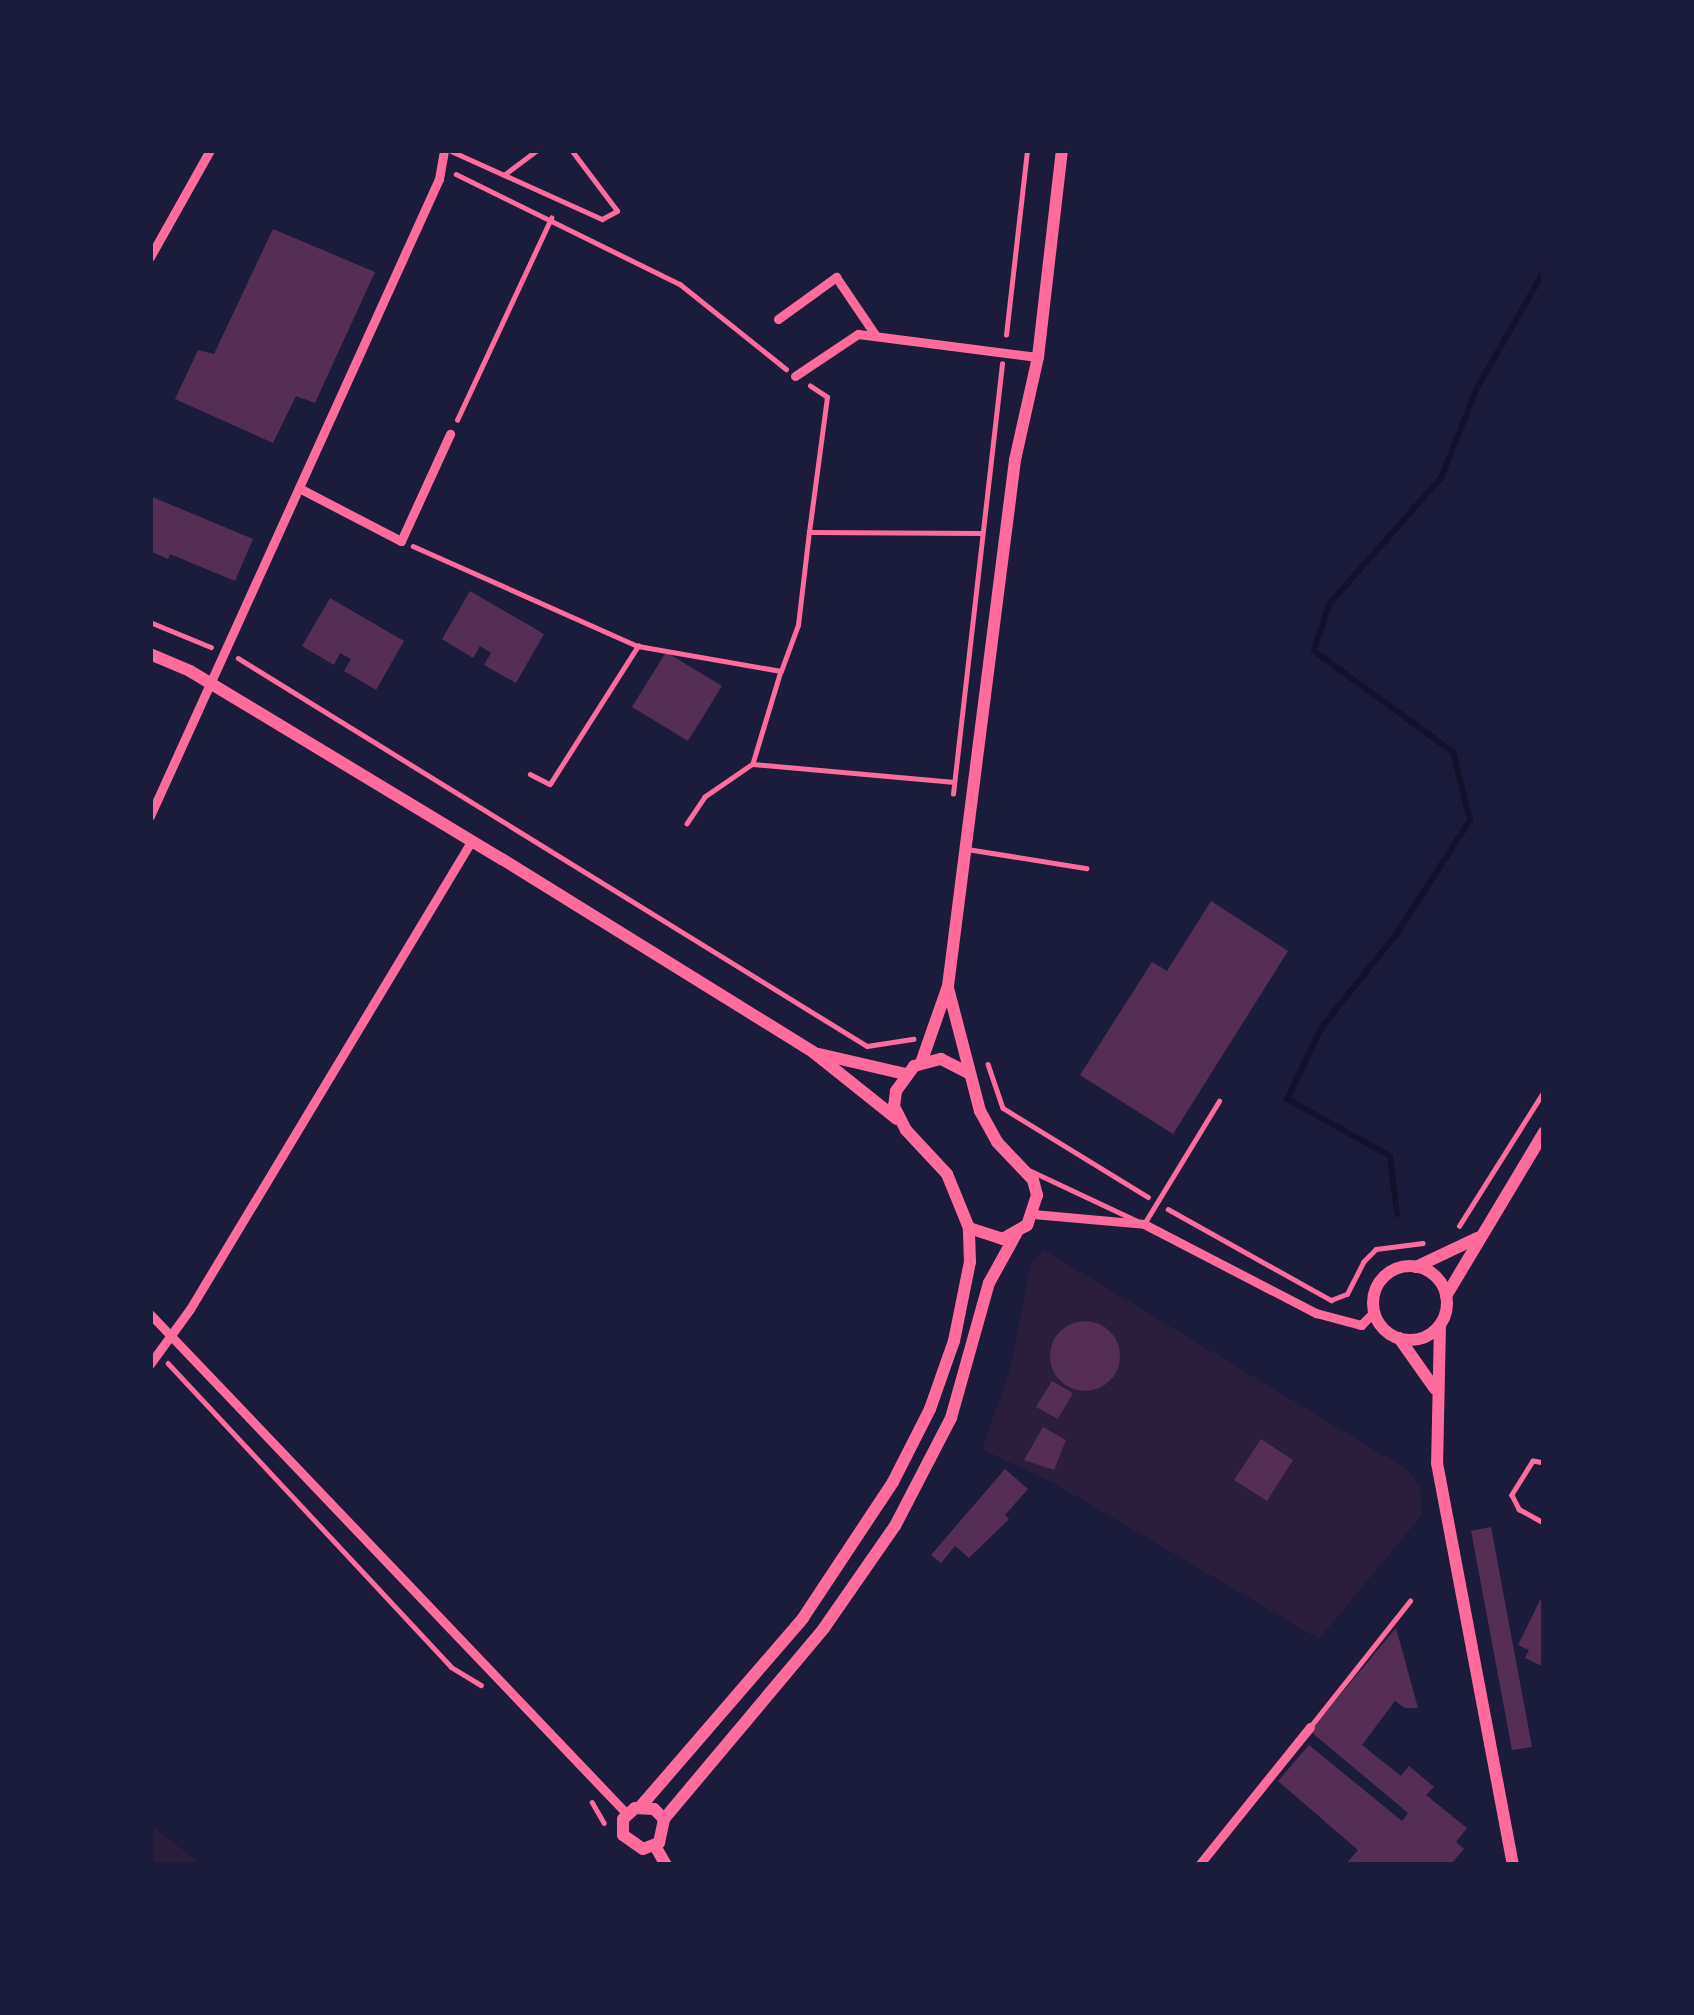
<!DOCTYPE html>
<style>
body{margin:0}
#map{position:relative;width:1694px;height:2015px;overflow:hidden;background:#1b1b3a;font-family:"Nunito Sans",sans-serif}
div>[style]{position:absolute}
.green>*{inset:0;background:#2a1e3b}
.stream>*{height:6px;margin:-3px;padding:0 3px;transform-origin:3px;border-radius:3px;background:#12122b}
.building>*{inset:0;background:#542f53}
.round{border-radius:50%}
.path>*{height:4.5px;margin:-2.25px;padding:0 2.25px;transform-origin:2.25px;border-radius:2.25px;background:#ff6b9d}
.service>*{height:4.5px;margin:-2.25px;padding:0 2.25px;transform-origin:2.25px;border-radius:2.25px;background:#ff6b9d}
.minor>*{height:9px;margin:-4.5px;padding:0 4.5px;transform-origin:4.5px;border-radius:4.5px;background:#ff6b9d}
.tertiary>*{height:12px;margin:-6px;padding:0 6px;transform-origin:6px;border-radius:6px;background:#ff6b9d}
.tertiary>.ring{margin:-6px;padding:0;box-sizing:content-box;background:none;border:12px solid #ff6b9d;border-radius:50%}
span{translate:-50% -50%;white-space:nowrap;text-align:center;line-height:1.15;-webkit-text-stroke:10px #1b1b3a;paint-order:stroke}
.frame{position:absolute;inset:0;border:153px solid #1b1b3a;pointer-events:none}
</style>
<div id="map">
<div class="green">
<i style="clip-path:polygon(1044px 1250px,1406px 1469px,1420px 1487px,1422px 1515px,1319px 1639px,1057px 1485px,982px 1449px,1010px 1369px,1031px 1263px)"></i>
<i style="clip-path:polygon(150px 1824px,202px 1865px,150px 1865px)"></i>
</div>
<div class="stream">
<i style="left:1397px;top:1214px;width:58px;rotate:-96.9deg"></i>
<i style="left:1390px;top:1156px;width:118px;rotate:-151deg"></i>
<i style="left:1287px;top:1099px;width:80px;rotate:-64.1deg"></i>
<i style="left:1322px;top:1027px;width:117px;rotate:-51.3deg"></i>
<i style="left:1395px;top:936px;width:138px;rotate:-57.1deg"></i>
<i style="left:1470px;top:820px;width:70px;rotate:-104deg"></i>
<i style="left:1453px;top:752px;width:172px;rotate:-144deg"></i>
<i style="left:1314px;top:651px;width:49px;rotate:-72.3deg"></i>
<i style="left:1329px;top:604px;width:169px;rotate:-48.4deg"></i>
<i style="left:1441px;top:478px;width:97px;rotate:-68.2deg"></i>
<i style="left:1477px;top:388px;width:135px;rotate:-60.2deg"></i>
</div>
<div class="building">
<i style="clip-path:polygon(273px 229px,375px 272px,315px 403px,296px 396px,273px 443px,175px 399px,198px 350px,214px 354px)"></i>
<i style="clip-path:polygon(150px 496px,253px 539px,235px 581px,170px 554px,168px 559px,150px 551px)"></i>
<i style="clip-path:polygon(470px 591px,544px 634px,516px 683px,484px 665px,491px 653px,480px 646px,473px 658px,442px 639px)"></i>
<i style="clip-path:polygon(330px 598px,404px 641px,376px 690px,344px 671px,351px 659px,340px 653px,334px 665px,302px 646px)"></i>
<i style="clip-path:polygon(666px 652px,722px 686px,688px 741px,632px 707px)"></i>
<i style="clip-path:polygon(1211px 901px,1288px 951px,1173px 1134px,1080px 1075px,1152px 962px,1167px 971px)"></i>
<i class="round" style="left:1050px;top:1321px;width:70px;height:70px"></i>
<i style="clip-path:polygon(1052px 1381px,1073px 1393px,1058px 1419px,1036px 1407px)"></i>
<i style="clip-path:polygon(1043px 1427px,1066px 1440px,1054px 1470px,1024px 1460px)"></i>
<i style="clip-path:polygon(1261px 1439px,1293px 1460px,1267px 1501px,1234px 1480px)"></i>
<i style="clip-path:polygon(1005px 1469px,1028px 1489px,1005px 1515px,1009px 1519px,969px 1558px,955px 1546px,941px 1563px,931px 1555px)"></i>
<i style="clip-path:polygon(1491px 1527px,1532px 1747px,1512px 1750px,1471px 1531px)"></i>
<i style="clip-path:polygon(1544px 1592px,1544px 1667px,1525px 1658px,1529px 1650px,1518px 1645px)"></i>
<i style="clip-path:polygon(1396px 1628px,1418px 1708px,1405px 1708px,1395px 1701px,1362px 1745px,1401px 1776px,1409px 1766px,1434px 1787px,1426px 1795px,1467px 1828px,1456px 1842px,1464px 1849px,1450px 1865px,1345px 1865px,1358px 1850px,1278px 1781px,1309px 1745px,1402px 1821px,1408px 1813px,1310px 1731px)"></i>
</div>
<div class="path">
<i style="left:456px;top:174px;width:250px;rotate:26.2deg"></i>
<i style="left:680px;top:284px;width:136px;rotate:38.7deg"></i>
<i style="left:1006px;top:335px;width:186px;rotate:-83.5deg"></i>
<i style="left:457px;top:420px;width:223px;rotate:-65deg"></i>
<i style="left:809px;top:532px;width:136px;rotate:-82.4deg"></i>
<i style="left:827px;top:397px;width:20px;rotate:-147deg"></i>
<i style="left:413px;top:546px;width:246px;rotate:24deg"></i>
<i style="left:150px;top:622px;width:66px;rotate:22.3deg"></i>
<i style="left:238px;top:658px;width:739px;rotate:31.67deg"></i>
<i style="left:867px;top:1046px;width:47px;rotate:-8.7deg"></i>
<i style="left:781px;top:671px;width:49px;rotate:-69.7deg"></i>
<i style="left:798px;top:625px;width:94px;rotate:-83.3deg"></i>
<i style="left:809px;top:532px;width:173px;rotate:0.3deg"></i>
<i style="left:753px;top:764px;width:202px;rotate:5.1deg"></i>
<i style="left:530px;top:774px;width:22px;rotate:27deg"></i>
<i style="left:550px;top:784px;width:164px;rotate:-57.5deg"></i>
<i style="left:638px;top:646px;width:145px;rotate:9.9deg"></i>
<i style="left:781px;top:671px;width:97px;rotate:106.8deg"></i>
<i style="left:753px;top:764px;width:58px;rotate:145.5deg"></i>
<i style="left:705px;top:797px;width:32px;rotate:124deg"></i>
<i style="left:953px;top:794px;width:433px;rotate:-83.5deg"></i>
<i style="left:988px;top:1064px;width:46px;rotate:71.2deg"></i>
<i style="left:1003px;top:1108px;width:170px;rotate:31.5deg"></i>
<i style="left:1168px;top:1209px;width:187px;rotate:29.2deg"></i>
<i style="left:1331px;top:1300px;width:17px;rotate:-21deg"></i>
<i style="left:1347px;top:1294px;width:36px;rotate:-63deg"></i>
<i style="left:1363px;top:1262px;width:18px;rotate:-45deg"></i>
<i style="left:1376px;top:1249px;width:47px;rotate:-7.3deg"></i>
<i style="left:1459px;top:1226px;width:160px;rotate:-57.8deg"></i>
<i style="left:168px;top:1363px;width:415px;rotate:47deg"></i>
<i style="left:451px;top:1667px;width:35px;rotate:31deg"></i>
<i style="left:592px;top:1802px;width:24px;rotate:60deg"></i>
</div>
<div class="service">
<i style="left:449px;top:150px;width:168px;rotate:24.3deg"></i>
<i style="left:602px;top:219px;width:17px;rotate:-28deg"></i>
<i style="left:617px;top:211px;width:76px;rotate:-127deg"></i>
<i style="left:504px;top:175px;width:41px;rotate:-37.1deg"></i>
<i style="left:967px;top:849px;width:121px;rotate:9.1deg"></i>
<i style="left:1029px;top:1170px;width:127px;rotate:25.2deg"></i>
<i style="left:1144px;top:1224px;width:144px;rotate:-58.6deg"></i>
<i style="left:1544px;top:1463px;width:11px;rotate:-170deg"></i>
<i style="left:1533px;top:1461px;width:40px;rotate:122deg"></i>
<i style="left:1512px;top:1495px;width:16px;rotate:63deg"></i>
<i style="left:1519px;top:1509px;width:29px;rotate:29deg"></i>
<i style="left:1310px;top:1727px;width:161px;rotate:-51.6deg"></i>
</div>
<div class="minor">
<i style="left:150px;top:257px;width:123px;rotate:-60.7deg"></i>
<i style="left:778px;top:319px;width:72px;rotate:-35.9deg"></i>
<i style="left:836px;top:277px;width:71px;rotate:55.9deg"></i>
<i style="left:795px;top:376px;width:76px;rotate:-33.7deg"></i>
<i style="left:858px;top:334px;width:181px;rotate:7.3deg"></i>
<i style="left:299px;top:488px;width:115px;rotate:27.5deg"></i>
<i style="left:401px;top:541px;width:118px;rotate:-65.4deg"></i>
<i style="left:150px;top:816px;width:699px;rotate:-65.6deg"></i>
<i style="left:439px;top:179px;width:29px;rotate:-80deg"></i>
<i style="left:1033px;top:1214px;width:111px;rotate:5.1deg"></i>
<i style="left:1144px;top:1224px;width:194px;rotate:27.4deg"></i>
<i style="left:1316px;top:1313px;width:47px;rotate:14.9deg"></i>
<i style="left:1361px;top:1325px;width:18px;rotate:-45deg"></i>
<i style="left:150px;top:1314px;width:691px;rotate:46.35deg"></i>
<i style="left:150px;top:1364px;width:68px;rotate:-54deg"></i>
<i style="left:190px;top:1309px;width:547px;rotate:-58.98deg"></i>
<i style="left:1199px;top:1865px;width:177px;rotate:-51.2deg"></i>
</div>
<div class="tertiary">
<i style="left:150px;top:654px;width:43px;rotate:23deg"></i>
<i style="left:190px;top:671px;width:364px;rotate:31.1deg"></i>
<i style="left:502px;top:859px;width:366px;rotate:31.8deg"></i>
<i style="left:813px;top:1052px;width:107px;rotate:38.6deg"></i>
<i style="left:948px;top:988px;width:127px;rotate:75.4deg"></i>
<i style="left:980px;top:1111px;width:35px;rotate:61deg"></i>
<i style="left:997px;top:1142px;width:52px;rotate:46.5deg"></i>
<i style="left:1033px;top:1180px;width:16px;rotate:75deg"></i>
<i style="left:1037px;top:1195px;width:32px;rotate:108deg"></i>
<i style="left:1027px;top:1225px;width:28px;rotate:150deg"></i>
<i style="left:1003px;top:1239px;width:36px;rotate:-162deg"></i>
<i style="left:969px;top:1228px;width:58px;rotate:-112.2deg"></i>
<i style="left:947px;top:1174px;width:60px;rotate:-133deg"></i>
<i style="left:906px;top:1130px;width:27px;rotate:-117deg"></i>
<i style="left:894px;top:1106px;width:15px;rotate:-82deg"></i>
<i style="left:896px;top:1091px;width:31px;rotate:-54deg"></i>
<i style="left:914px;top:1066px;width:28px;rotate:-15deg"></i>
<i style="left:941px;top:1059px;width:30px;rotate:27deg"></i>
<i style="left:819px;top:1054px;width:88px;rotate:13.1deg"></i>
<i style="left:921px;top:1063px;width:82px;rotate:-70.7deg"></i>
<i style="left:948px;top:986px;width:530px;rotate:-82.74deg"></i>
<i style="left:1015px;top:460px;width:106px;rotate:-77.4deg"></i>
<i style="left:1038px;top:357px;width:208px;rotate:-83.4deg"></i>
<i class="ring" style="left:1373px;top:1266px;width:62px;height:62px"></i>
<i style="left:1416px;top:1267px;width:68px;rotate:-25.4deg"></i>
<i style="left:1446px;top:1296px;width:191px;rotate:-59.1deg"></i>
<i style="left:1440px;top:1325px;width:138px;rotate:91.2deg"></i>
<i style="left:1437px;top:1463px;width:409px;rotate:79.3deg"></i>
<i style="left:1399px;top:1338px;width:62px;rotate:54.8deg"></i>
<i style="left:641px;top:1806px;width:248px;rotate:-49.2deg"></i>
<i style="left:803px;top:1618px;width:163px;rotate:-56.5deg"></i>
<i style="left:893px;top:1482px;width:82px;rotate:-63.1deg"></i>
<i style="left:930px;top:1409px;width:72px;rotate:-70.6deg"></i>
<i style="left:954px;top:1341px;width:81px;rotate:-78.6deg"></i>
<i style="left:970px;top:1262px;width:34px;rotate:-92deg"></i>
<i style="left:664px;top:1819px;width:14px;rotate:-135deg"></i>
<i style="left:654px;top:1809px;width:19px;rotate:-177deg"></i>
<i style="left:635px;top:1808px;width:16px;rotate:137deg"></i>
<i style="left:623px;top:1819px;width:16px;rotate:90deg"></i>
<i style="left:623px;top:1835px;width:24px;rotate:35deg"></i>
<i style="left:643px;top:1849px;width:17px;rotate:-21deg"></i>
<i style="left:659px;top:1843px;width:25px;rotate:-78deg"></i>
<i style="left:664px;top:1819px;width:249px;rotate:-50deg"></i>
<i style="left:824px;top:1628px;width:124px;rotate:-55.2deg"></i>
<i style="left:895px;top:1526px;width:122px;rotate:-62.6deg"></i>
<i style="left:951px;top:1418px;width:140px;rotate:-74.3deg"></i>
<i style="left:989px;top:1283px;width:56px;rotate:-61.1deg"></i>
<i style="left:655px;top:1846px;width:22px;rotate:60deg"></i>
</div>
<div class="frame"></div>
</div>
